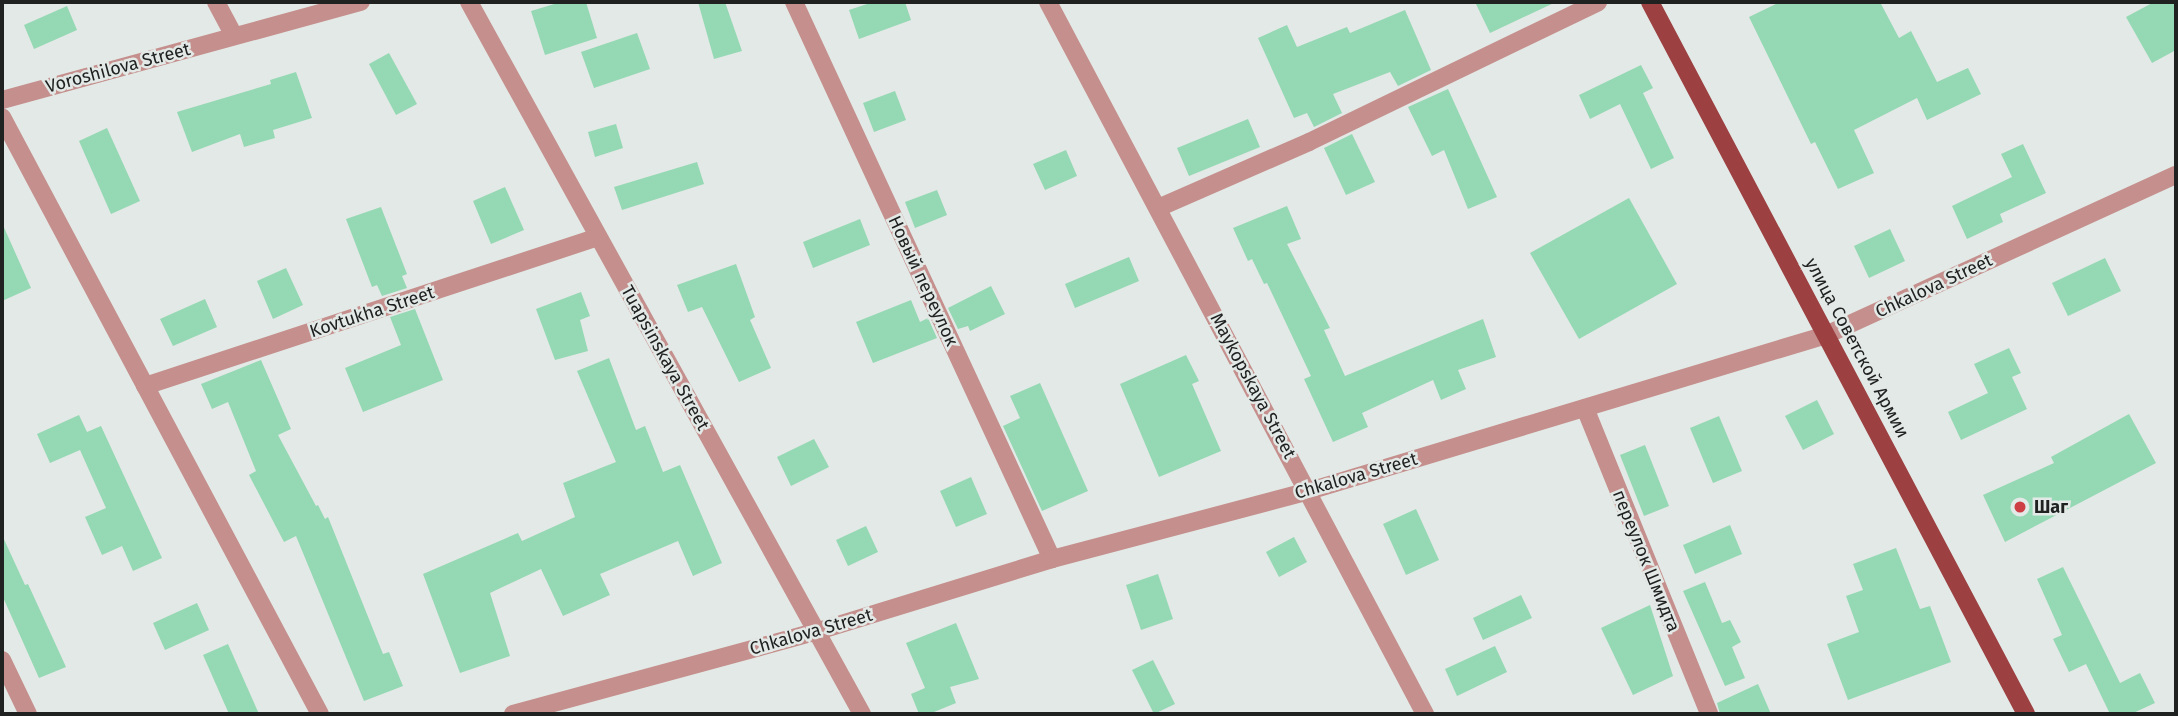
<!DOCTYPE html>
<meta charset="utf-8">
<style>
body{margin:0}
#map{position:relative;width:2178px;height:716px;overflow:hidden;background:#e3e9e6;font-family:"Fira Sans",sans-serif}
div>[style]{position:absolute}
.building>*{inset:0;background:#95d8b4}
.minor>*{height:18px;margin:-9px;padding:0 9px;transform-origin:9px;border-radius:9px;background:#c48f8c}
.major>*{height:18px;margin:-9px;padding:0 9px;transform-origin:9px;border-radius:9px;background:#9c4041}
.dots>*{width:19px;height:19px;translate:-50% -50%;box-sizing:border-box;border:4px solid #e3e9e6;border-radius:50%}
span{translate:-50% -50%;white-space:nowrap;text-align:center;line-height:1.15;-webkit-text-stroke:5px #e3e9e6;paint-order:stroke}
.street-label{font-size:18px;color:#202221}
.poi-label{font-size:18px;color:#202221;font-weight:700}
.left{translate:0 -50%;text-align:left}
.frame{position:absolute;inset:0;border:4px solid #202221;pointer-events:none}
</style>
<div id="map">
<div class="building">
<i style="clip-path:polygon(561px 2px,586px 2px,597px 38px,545px 55px,531px 11px)"></i>
<i style="clip-path:polygon(698px 2px,725px 2px,742px 51px,714px 59px)"></i>
<i style="clip-path:polygon(873px 2px,905px 2px,911px 20px,859px 39px,849px 10px)"></i>
<i style="clip-path:polygon(1475px 2px,1556px 2px,1490px 33px)"></i>
<i style="clip-path:polygon(1780px 2px,1880px 2px,1899px 38px,1911px 31px,1937px 82px,1968px 68px,1981px 94px,1927px 120px,1917px 98px,1854px 130px,1874px 173px,1838px 189px,1815px 142px,1811px 144px,1749px 17px)"></i>
<i style="clip-path:polygon(2154px 2px,2176px 2px,2176px 50px,2152px 63px,2126px 17px)"></i>
<i style="clip-path:polygon(67px 6px,77px 30px,34px 49px,24px 25px)"></i>
<i style="clip-path:polygon(1405px 10px,1431px 70px,1398px 86px,1390px 72px,1333px 94px,1342px 113px,1314px 127px,1307px 113px,1294px 118px,1258px 38px,1287px 25px,1297px 47px,1347px 27px,1350px 33px)"></i>
<i style="clip-path:polygon(637px 33px,650px 69px,594px 88px,581px 52px)"></i>
<i style="clip-path:polygon(389px 53px,417px 104px,396px 115px,369px 64px)"></i>
<i style="clip-path:polygon(1641px 65px,1653px 88px,1643px 93px,1674px 158px,1651px 169px,1620px 104px,1590px 119px,1579px 95px)"></i>
<i style="clip-path:polygon(296px 72px,312px 118px,273px 130px,275px 138px,244px 147px,240px 134px,192px 152px,177px 112px,271px 84px,270px 80px)"></i>
<i style="clip-path:polygon(1448px 89px,1497px 197px,1468px 209px,1444px 150px,1432px 156px,1408px 107px)"></i>
<i style="clip-path:polygon(895px 91px,906px 120px,874px 132px,863px 103px)"></i>
<i style="clip-path:polygon(1248px 119px,1260px 147px,1189px 176px,1177px 148px)"></i>
<i style="clip-path:polygon(616px 124px,623px 148px,595px 157px,588px 132px)"></i>
<i style="clip-path:polygon(107px 128px,140px 201px,111px 214px,79px 141px)"></i>
<i style="clip-path:polygon(1352px 134px,1375px 182px,1346px 195px,1324px 148px)"></i>
<i style="clip-path:polygon(2023px 144px,2046px 193px,2000px 214px,2003px 222px,1967px 239px,1952px 206px,2012px 177px,2001px 154px)"></i>
<i style="clip-path:polygon(1066px 150px,1077px 176px,1045px 190px,1033px 164px)"></i>
<i style="clip-path:polygon(697px 162px,704px 184px,622px 210px,614px 187px)"></i>
<i style="clip-path:polygon(505px 187px,524px 230px,491px 244px,473px 201px)"></i>
<i style="clip-path:polygon(937px 190px,947px 215px,915px 228px,905px 202px)"></i>
<i style="clip-path:polygon(1629px 198px,1677px 284px,1579px 339px,1530px 253px)"></i>
<i style="clip-path:polygon(1287px 206px,1301px 239px,1287px 244px,1330px 328px,1324px 330px,1345px 376px,1483px 319px,1496px 357px,1458px 370px,1466px 389px,1441px 400px,1433px 380px,1362px 413px,1368px 427px,1333px 442px,1304px 379px,1311px 376px,1267px 283px,1264px 284px,1252px 259px,1248px 261px,1233px 228px)"></i>
<i style="clip-path:polygon(381px 207px,407px 274px,402px 276px,407px 288px,382px 296px,377px 285px,372px 287px,346px 219px)"></i>
<i style="clip-path:polygon(860px 219px,870px 245px,813px 268px,803px 242px)"></i>
<i style="clip-path:polygon(2px 223px,31px 288px,2px 301px)"></i>
<i style="clip-path:polygon(1890px 229px,1905px 261px,1869px 278px,1854px 246px)"></i>
<i style="clip-path:polygon(1129px 257px,1139px 281px,1075px 308px,1065px 284px)"></i>
<i style="clip-path:polygon(2105px 258px,2121px 291px,2068px 316px,2052px 283px)"></i>
<i style="clip-path:polygon(736px 264px,755px 317px,750px 320px,771px 368px,739px 382px,702px 307px,688px 312px,677px 285px)"></i>
<i style="clip-path:polygon(286px 268px,303px 305px,273px 319px,257px 281px)"></i>
<i style="clip-path:polygon(991px 286px,1005px 314px,970px 331px,968px 326px,958px 329px,948px 308px)"></i>
<i style="clip-path:polygon(581px 292px,590px 316px,580px 320px,588px 351px,555px 360px,536px 309px)"></i>
<i style="clip-path:polygon(205px 299px,217px 327px,173px 346px,160px 319px)"></i>
<i style="clip-path:polygon(911px 300px,920px 322px,928px 318px,937px 338px,873px 363px,856px 322px)"></i>
<i style="clip-path:polygon(415px 309px,443px 380px,363px 412px,345px 368px,401px 345px,390px 317px)"></i>
<i style="clip-path:polygon(2009px 348px,2021px 373px,2012px 377px,2027px 409px,1961px 440px,1948px 412px,1988px 393px,1974px 364px)"></i>
<i style="clip-path:polygon(1186px 355px,1199px 381px,1192px 384px,1221px 451px,1159px 477px,1120px 384px)"></i>
<i style="clip-path:polygon(609px 358px,636px 430px,645px 426px,663px 472px,680px 465px,722px 563px,693px 576px,678px 541px,600px 574px,610px 595px,563px 616px,541px 569px,490px 593px,510px 656px,460px 673px,423px 574px,518px 533px,522px 541px,575px 517px,563px 483px,616px 462px,577px 371px)"></i>
<i style="clip-path:polygon(261px 360px,291px 429px,278px 435px,316px 506px,318px 505px,325px 519px,328px 517px,383px 654px,389px 652px,403px 686px,364px 701px,296px 536px,284px 542px,249px 475px,256px 471px,228px 402px,212px 409px,201px 384px)"></i>
<i style="clip-path:polygon(1040px 383px,1088px 491px,1042px 511px,1003px 426px,1020px 418px,1010px 396px)"></i>
<i style="clip-path:polygon(1817px 400px,1834px 434px,1803px 450px,1785px 416px)"></i>
<i style="clip-path:polygon(2129px 414px,2156px 463px,2005px 542px,1983px 495px,2054px 463px,2051px 457px)"></i>
<i style="clip-path:polygon(79px 415px,87px 432px,101px 426px,162px 558px,133px 571px,122px 546px,102px 555px,85px 517px,106px 508px,80px 450px,50px 463px,37px 434px)"></i>
<i style="clip-path:polygon(1719px 416px,1742px 471px,1713px 483px,1690px 428px)"></i>
<i style="clip-path:polygon(814px 439px,829px 467px,791px 486px,777px 457px)"></i>
<i style="clip-path:polygon(1645px 445px,1669px 506px,1644px 516px,1620px 455px)"></i>
<i style="clip-path:polygon(971px 477px,987px 514px,956px 527px,940px 491px)"></i>
<i style="clip-path:polygon(1416px 509px,1439px 560px,1406px 575px,1383px 524px)"></i>
<i style="clip-path:polygon(1730px 525px,1742px 554px,1695px 574px,1683px 545px)"></i>
<i style="clip-path:polygon(866px 526px,878px 552px,848px 566px,836px 540px)"></i>
<i style="clip-path:polygon(2px 535px,25px 585px,28px 584px,66px 667px,39px 678px,2px 595px)"></i>
<i style="clip-path:polygon(1294px 537px,1307px 562px,1279px 577px,1266px 552px)"></i>
<i style="clip-path:polygon(1896px 548px,1920px 609px,1930px 606px,1951px 662px,1848px 700px,1827px 644px,1859px 632px,1846px 596px,1863px 590px,1853px 564px)"></i>
<i style="clip-path:polygon(2063px 567px,2120px 683px,2140px 673px,2155px 703px,2131px 714px,2110px 714px,2086px 664px,2069px 672px,2053px 639px,2062px 635px,2037px 579px)"></i>
<i style="clip-path:polygon(1158px 574px,1173px 619px,1141px 630px,1126px 585px)"></i>
<i style="clip-path:polygon(1705px 582px,1722px 623px,1730px 620px,1741px 642px,1732px 647px,1745px 678px,1725px 686px,1683px 591px)"></i>
<i style="clip-path:polygon(1521px 595px,1532px 618px,1483px 640px,1473px 618px)"></i>
<i style="clip-path:polygon(197px 603px,209px 630px,165px 650px,153px 623px)"></i>
<i style="clip-path:polygon(1650px 605px,1673px 676px,1633px 695px,1601px 628px)"></i>
<i style="clip-path:polygon(956px 623px,979px 679px,950px 687px,956px 703px,929px 714px,919px 714px,911px 694px,925px 688px,906px 643px)"></i>
<i style="clip-path:polygon(228px 644px,259px 714px,229px 714px,203px 655px)"></i>
<i style="clip-path:polygon(1495px 646px,1507px 672px,1457px 696px,1445px 669px)"></i>
<i style="clip-path:polygon(1153px 660px,1175px 704px,1154px 714px,1132px 670px)"></i>
<i style="clip-path:polygon(1758px 684px,1771px 714px,1720px 714px,1717px 703px)"></i>
</div>
<div class="minor">
<i style="left:216px;top:2px;width:38px;rotate:62deg"></i>
<i style="left:469px;top:2px;width:813px;rotate:61.1deg"></i>
<i style="left:794px;top:2px;width:614px;rotate:65.15deg"></i>
<i style="left:1048px;top:2px;width:806px;rotate:62.1deg"></i>
<i style="left:2px;top:100px;width:372px;rotate:-15.3deg"></i>
<i style="left:2px;top:117px;width:676px;rotate:61.96deg"></i>
<i style="left:1158px;top:208px;width:165px;rotate:-23.6deg"></i>
<i style="left:1309px;top:142px;width:321px;rotate:-25.8deg"></i>
<i style="left:145px;top:386px;width:477px;rotate:-18.2deg"></i>
<i style="left:1585px;top:408px;width:330px;rotate:67.9deg"></i>
<i style="left:2px;top:660px;width:60px;rotate:64.3deg"></i>
<i style="left:513px;top:714px;width:313px;rotate:-15.2deg"></i>
<i style="left:815px;top:632px;width:248px;rotate:-17.1deg"></i>
<i style="left:1052px;top:559px;width:266px;rotate:-14.8deg"></i>
<i style="left:1309px;top:491px;width:540px;rotate:-16.79deg"></i>
<i style="left:1826px;top:335px;width:385px;rotate:-24.6deg"></i>
</div>
<div class="major">
<i style="left:1650px;top:2px;width:805px;rotate:62.16deg"></i>
</div>
<div class="dots">
<i style="left:2020px;top:507px;background:#cd3e45"></i>
</div>
<div class="street-label">
<span style="left:118px;top:68px;rotate:-15deg">Voroshilova Street</span>
<span style="left:923px;top:281px;rotate:65deg">Новый переулок</span>
<span style="left:1934px;top:286px;rotate:-25deg">Chkalova Street</span>
<span style="left:372px;top:312px;rotate:-18deg">Kovtukha Street</span>
<span style="left:1857px;top:348px;rotate:62deg">улица Советской Армии</span>
<span style="left:665px;top:358px;rotate:61deg">Tuapsinskaya Street</span>
<span style="left:1253px;top:386px;rotate:62deg">Maykopskaya Street</span>
<span style="left:1356px;top:476px;rotate:-16deg">Chkalova Street</span>
<span style="left:1646px;top:561px;rotate:68deg">переулок Шмидта</span>
<span style="left:811px;top:632px;rotate:-16deg">Chkalova Street</span>
</div>
<div class="poi-label">
<span class="left" style="left:2034px;top:507px">Шаг</span>
</div>
<div class="frame"></div>
</div>
